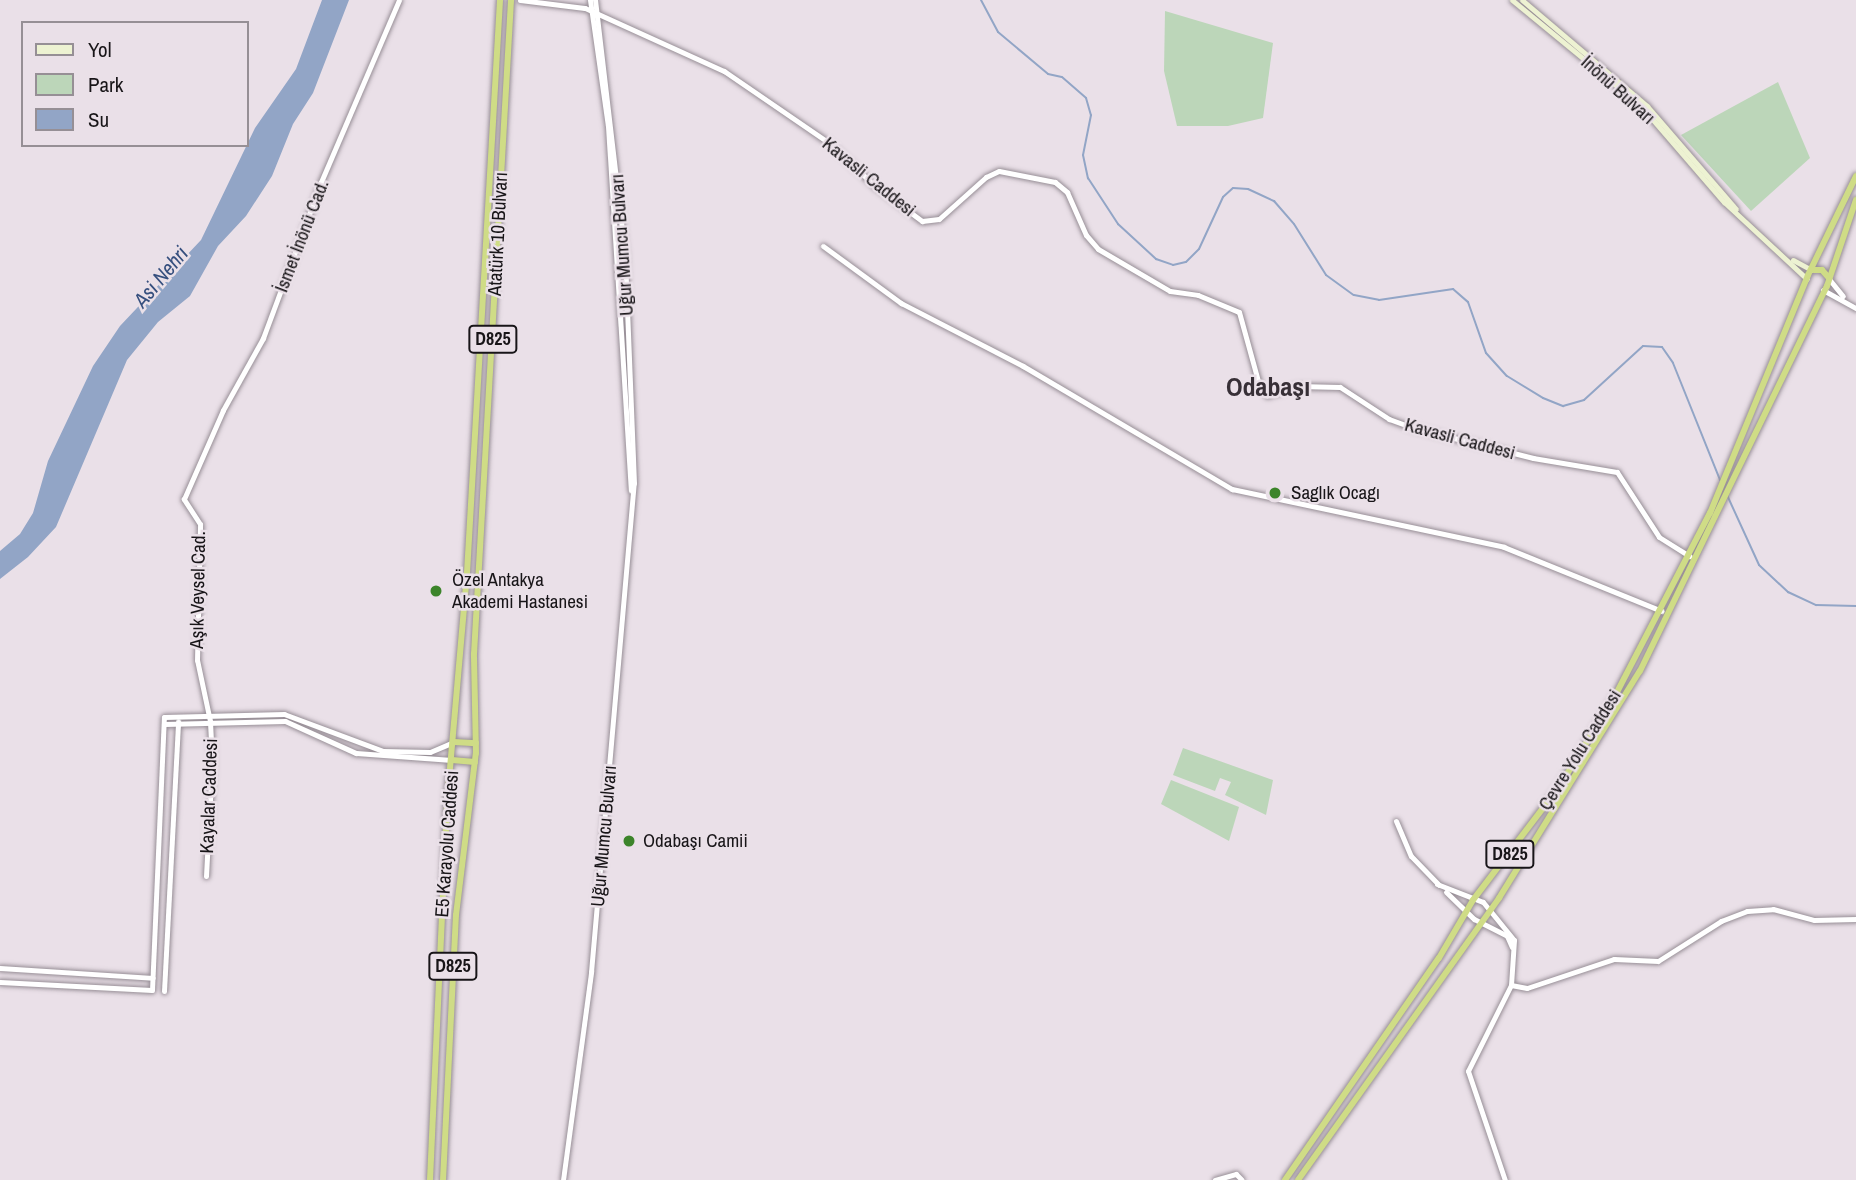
<!DOCTYPE html>
<meta charset="utf-8">
<style>
body{margin:0}
#map{position:relative;width:1856px;height:1180px;overflow:hidden;background:#eae0e8;font-family:"Archivo Narrow",sans-serif}
div>[style]{position:absolute}
.green>*{inset:0;background:#bcd6b9}
.water>*{inset:0;background:#92a5c6}
.stream>*{height:2px;margin:-1px;padding:0 1px;transform-origin:1px;border-radius:1px;background:#92a5c6}
.roads{filter:drop-shadow(0 0 2px #978e96) drop-shadow(0 0 2px #978e96)}
.tertiary>*{height:5px;margin:-2.5px;padding:0 2.5px;transform-origin:2.5px;border-radius:2.5px;background:#fff}
.secondary>*{height:5px;margin:-2.5px;padding:0 2.5px;transform-origin:2.5px;border-radius:2.5px;background:#edf2d2}
.trunk>*{height:6px;margin:-3px;padding:0 3px;transform-origin:3px;border-radius:3px;background:#cfdc86}
.dots>*{width:19px;height:19px;translate:-50% -50%;box-sizing:border-box;border:4px solid #eae0e8;border-radius:50%}
span{translate:-50% -50%;white-space:nowrap;text-align:center;line-height:1.15;-webkit-text-stroke:5px #eae0e8;paint-order:stroke}
.shield-label span{padding:2px 5px;background:#eae0e8;border:2px solid;border-radius:5px;-webkit-text-stroke-width:0}
.shield-label{font-size:18px;color:#181518;font-weight:700}
.street-label{font-size:19px;color:#181518}
.poi-label{font-size:19px;color:#181518}
.left{translate:0 -50%;text-align:left}
.water-label{font-size:21px;color:#364f7e;font-style:italic}
.district-label{font-size:26px;color:#372f36;font-weight:700}
.legend{position:absolute;left:21px;top:21px;width:228px;height:126px;box-sizing:border-box;background:#eae0e8;border:2px solid #968f95;margin:0;padding:9px 12px;list-style:none;font-size:21px;color:#181518}
.legend li{display:flex;align-items:center;gap:14px;height:35px}
.legend b{width:35px;border:2px solid #968f95}
</style>
<div id="map">
<div class="green">
<i style="clip-path:polygon(1165px 11px,1273px 43px,1263px 118px,1228px 126px,1177px 126px,1164px 71px)"></i>
<i style="clip-path:polygon(1778px 82px,1810px 158px,1751px 211px,1681px 135px)"></i>
<i style="clip-path:polygon(1183px 748px,1273px 780px,1266px 815px,1225px 795px,1231px 782px,1220px 778px,1215px 791px,1173px 775px)"></i>
<i style="clip-path:polygon(1171px 780px,1239px 807px,1229px 841px,1161px 804px)"></i>
</div>
<div class="water">
<i style="clip-path:polygon(322px 0,349px 0,313px 93px,293px 124px,272px 176px,246px 216px,218px 246px,190px 296px,158px 322px,127px 360px,56px 527px,28px 557px,0 579px,0 551px,20px 534px,33px 513px,48px 461px,93px 366px,120px 326px,201px 240px,255px 128px,296px 69px)"></i>
</div>
<div class="stream">
<i style="left:981px;top:0;width:36px;rotate:62deg"></i>
<i style="left:998px;top:32px;width:65px;rotate:40deg"></i>
<i style="left:1048px;top:74px;width:14px;rotate:12deg"></i>
<i style="left:1062px;top:77px;width:32px;rotate:41deg"></i>
<i style="left:1086px;top:98px;width:18px;rotate:74deg"></i>
<i style="left:1091px;top:115px;width:41px;rotate:101.3deg"></i>
<i style="left:1083px;top:155px;width:24px;rotate:78deg"></i>
<i style="left:1088px;top:178px;width:55px;rotate:56.9deg"></i>
<i style="left:1118px;top:224px;width:52px;rotate:42.6deg"></i>
<i style="left:1156px;top:259px;width:18px;rotate:19deg"></i>
<i style="left:1173px;top:265px;width:13px;rotate:-13deg"></i>
<i style="left:1186px;top:262px;width:18px;rotate:-45deg"></i>
<i style="left:1199px;top:249px;width:57px;rotate:-65.2deg"></i>
<i style="left:1223px;top:197px;width:13px;rotate:-42deg"></i>
<i style="left:1233px;top:188px;width:15px;rotate:4deg"></i>
<i style="left:1248px;top:189px;width:29px;rotate:25deg"></i>
<i style="left:1274px;top:201px;width:30px;rotate:49deg"></i>
<i style="left:1294px;top:224px;width:60px;rotate:57.9deg"></i>
<i style="left:1326px;top:275px;width:34px;rotate:36deg"></i>
<i style="left:1354px;top:295px;width:25px;rotate:11deg"></i>
<i style="left:1379px;top:300px;width:75px;rotate:-8.5deg"></i>
<i style="left:1453px;top:289px;width:20px;rotate:41deg"></i>
<i style="left:1468px;top:302px;width:54px;rotate:70.6deg"></i>
<i style="left:1486px;top:353px;width:31px;rotate:48deg"></i>
<i style="left:1507px;top:376px;width:42px;rotate:31.4deg"></i>
<i style="left:1543px;top:398px;width:22px;rotate:22deg"></i>
<i style="left:1563px;top:406px;width:22px;rotate:-16deg"></i>
<i style="left:1584px;top:400px;width:80px;rotate:-42.5deg"></i>
<i style="left:1643px;top:346px;width:19px;rotate:3deg"></i>
<i style="left:1662px;top:347px;width:19px;rotate:55deg"></i>
<i style="left:1673px;top:363px;width:126px;rotate:68.1deg"></i>
<i style="left:1727px;top:495px;width:77px;rotate:65.4deg"></i>
<i style="left:1759px;top:565px;width:40px;rotate:43deg"></i>
<i style="left:1788px;top:592px;width:31px;rotate:25deg"></i>
<i style="left:1816px;top:605px;width:40px;rotate:1.4deg"></i>
</div>
<div class="roads">
<div class="tertiary">
<i style="left:520px;top:0;width:65px;rotate:7deg"></i>
<i style="left:585px;top:8px;width:153px;rotate:24.4deg"></i>
<i style="left:724px;top:71px;width:127px;rotate:34.4deg"></i>
<i style="left:829px;top:143px;width:63px;rotate:43.1deg"></i>
<i style="left:875px;top:186px;width:59px;rotate:36.7deg"></i>
<i style="left:922px;top:221px;width:17px;rotate:-7deg"></i>
<i style="left:939px;top:219px;width:63px;rotate:-41.8deg"></i>
<i style="left:986px;top:177px;width:14px;rotate:-25deg"></i>
<i style="left:999px;top:171px;width:57px;rotate:11.1deg"></i>
<i style="left:1055px;top:182px;width:16px;rotate:40deg"></i>
<i style="left:1067px;top:192px;width:47px;rotate:66.2deg"></i>
<i style="left:1086px;top:235px;width:18px;rotate:49deg"></i>
<i style="left:1098px;top:249px;width:83px;rotate:30.3deg"></i>
<i style="left:1170px;top:291px;width:28px;rotate:8deg"></i>
<i style="left:1198px;top:295px;width:44px;rotate:22.5deg"></i>
<i style="left:1239px;top:312px;width:72px;rotate:74.6deg"></i>
<i style="left:1258px;top:381px;width:17px;rotate:57deg"></i>
<i style="left:1267px;top:395px;width:32px;rotate:-16deg"></i>
<i style="left:1298px;top:386px;width:42px;rotate:1.4deg"></i>
<i style="left:1340px;top:387px;width:59px;rotate:33.1deg"></i>
<i style="left:1389px;top:419px;width:27px;rotate:20deg"></i>
<i style="left:1414px;top:428px;width:123px;rotate:14.1deg"></i>
<i style="left:1533px;top:458px;width:85px;rotate:9.5deg"></i>
<i style="left:1617px;top:472px;width:77px;rotate:57.1deg"></i>
<i style="left:1659px;top:537px;width:36px;rotate:32deg"></i>
<i style="left:590px;top:0;width:127px;rotate:81.9deg"></i>
<i style="left:608px;top:126px;width:365px;rotate:86.4deg"></i>
<i style="left:823px;top:246px;width:97px;rotate:36.2deg"></i>
<i style="left:901px;top:303px;width:137px;rotate:27.3deg"></i>
<i style="left:1023px;top:366px;width:243px;rotate:30.5deg"></i>
<i style="left:1232px;top:489px;width:278px;rotate:12deg"></i>
<i style="left:1504px;top:547px;width:170px;rotate:22.1deg"></i>
<i style="left:1829px;top:279px;width:22px;rotate:51deg"></i>
<i style="left:1823px;top:290px;width:38px;rotate:29deg"></i>
<i style="left:165px;top:724px;width:120px;rotate:-1.4deg"></i>
<i style="left:285px;top:721px;width:78px;rotate:24.3deg"></i>
<i style="left:356px;top:753px;width:96px;rotate:4.2deg"></i>
<i style="left:1396px;top:821px;width:38px;rotate:67deg"></i>
<i style="left:1411px;top:856px;width:40px;rotate:46deg"></i>
<i style="left:206px;top:876px;width:116px;rotate:-87deg"></i>
<i style="left:212px;top:760px;width:39px;rotate:-93deg"></i>
<i style="left:210px;top:721px;width:62px;rotate:-102deg"></i>
<i style="left:197px;top:660px;width:136px;rotate:-88.7deg"></i>
<i style="left:200px;top:524px;width:30px;rotate:-123deg"></i>
<i style="left:184px;top:499px;width:97px;rotate:-66.3deg"></i>
<i style="left:223px;top:410px;width:82px;rotate:-60.9deg"></i>
<i style="left:263px;top:338px;width:166px;rotate:-69.6deg"></i>
<i style="left:321px;top:182px;width:198px;rotate:-66.8deg"></i>
<i style="left:1437px;top:884px;width:49px;rotate:21.4deg"></i>
<i style="left:1483px;top:902px;width:49px;rotate:50.8deg"></i>
<i style="left:1514px;top:940px;width:45px;rotate:93.8deg"></i>
<i style="left:1511px;top:985px;width:96px;rotate:116.6deg"></i>
<i style="left:1468px;top:1071px;width:115px;rotate:71.3deg"></i>
<i style="left:1446px;top:892px;width:39px;rotate:44deg"></i>
<i style="left:1474px;top:919px;width:37px;rotate:27deg"></i>
<i style="left:1507px;top:936px;width:12px;rotate:66deg"></i>
<i style="left:0;top:968px;width:153px;rotate:3.7deg"></i>
<i style="left:0;top:982px;width:152px;rotate:3deg"></i>
<i style="left:152px;top:990px;width:273px;rotate:-87.5deg"></i>
<i style="left:164px;top:717px;width:120px;rotate:-1.4deg"></i>
<i style="left:284px;top:714px;width:106px;rotate:20.5deg"></i>
<i style="left:383px;top:751px;width:47px;rotate:1.2deg"></i>
<i style="left:430px;top:752px;width:26px;rotate:-23deg"></i>
<i style="left:1511px;top:985px;width:16px;rotate:11deg"></i>
<i style="left:1527px;top:988px;width:92px;rotate:-18.4deg"></i>
<i style="left:1614px;top:959px;width:44px;rotate:2.6deg"></i>
<i style="left:1658px;top:961px;width:75px;rotate:-32.4deg"></i>
<i style="left:1721px;top:921px;width:28px;rotate:-21deg"></i>
<i style="left:1747px;top:911px;width:26px;rotate:-4deg"></i>
<i style="left:1773px;top:909px;width:42px;rotate:15deg"></i>
<i style="left:1814px;top:920px;width:42px;rotate:-1.4deg"></i>
<i style="left:164px;top:991px;width:270px;rotate:-87deg"></i>
<i style="left:563px;top:1180px;width:210px;rotate:-82.3deg"></i>
<i style="left:591px;top:972px;width:491px;rotate:-85deg"></i>
<i style="left:634px;top:483px;width:228px;rotate:-92.3deg"></i>
<i style="left:625px;top:255px;width:257px;rotate:-96.7deg"></i>
<i style="left:1215px;top:1180px;width:22px;rotate:-16deg"></i>
<i style="left:1236px;top:1174px;width:8px;rotate:45deg"></i>
</div>
<div class="secondary">
<i style="left:1512px;top:0;width:167px;rotate:39.4deg"></i>
<i style="left:1641px;top:106px;width:127px;rotate:49.2deg"></i>
<i style="left:1724px;top:202px;width:113px;rotate:42.9deg"></i>
<i style="left:1522px;top:0;width:164px;rotate:40.3deg"></i>
<i style="left:1647px;top:106px;width:136px;rotate:49.2deg"></i>
<i style="left:1793px;top:260px;width:21px;rotate:28deg"></i>
</div>
<div class="trunk">
<i style="left:1814px;top:270px;width:8px"></i>
<i style="left:1822px;top:270px;width:11px;rotate:49deg"></i>
<i style="left:454px;top:742px;width:22px;rotate:3deg"></i>
<i style="left:452px;top:760px;width:23px;rotate:5deg"></i>
<i style="left:430px;top:1180px;width:389px;rotate:-87.4deg"></i>
<i style="left:448px;top:791px;width:219px;rotate:-85deg"></i>
<i style="left:467px;top:573px;width:574px;rotate:-86.7deg"></i>
<i style="left:443px;top:1180px;width:265px;rotate:-87.2deg"></i>
<i style="left:456px;top:915px;width:163px;rotate:-83deg"></i>
<i style="left:476px;top:753px;width:99px;rotate:-91.2deg"></i>
<i style="left:474px;top:654px;width:655px;rotate:-86.76deg"></i>
<i style="left:1285px;top:1180px;width:270px;rotate:-55.3deg"></i>
<i style="left:1439px;top:958px;width:67px;rotate:-59.6deg"></i>
<i style="left:1473px;top:900px;width:142px;rotate:-52.7deg"></i>
<i style="left:1559px;top:787px;width:107px;rotate:-58.4deg"></i>
<i style="left:1615px;top:696px;width:206px;rotate:-62.6deg"></i>
<i style="left:1710px;top:513px;width:257px;rotate:-67.6deg"></i>
<i style="left:1808px;top:275px;width:110px;rotate:-64.1deg"></i>
<i style="left:1298px;top:1180px;width:346px;rotate:-54.5deg"></i>
<i style="left:1499px;top:898px;width:267px;rotate:-58.2deg"></i>
<i style="left:1640px;top:671px;width:428px;rotate:-64.1deg"></i>
<i style="left:1827px;top:286px;width:91px;rotate:-71.4deg"></i>
</div>
</div>
<div class="dots">
<i style="left:1275px;top:493px;background:#3c842a"></i>
<i style="left:436px;top:591px;background:#3c842a"></i>
<i style="left:629px;top:841px;background:#3c842a"></i>
</div>
<div class="shield-label">
<span style="left:493px;top:339px">D825</span>
<span style="left:1510px;top:854px">D825</span>
<span style="left:453px;top:966px">D825</span>
</div>
<div class="street-label">
<span style="left:1618px;top:90px;rotate:42deg">İnönü Bulvarı</span>
<span style="left:869px;top:177px;rotate:39deg">Kavasli Caddesi</span>
<span style="left:498px;top:234px;rotate:-87deg">Atatürk 10 Bulvarı</span>
<span style="left:302px;top:236px;rotate:-69deg">İsmet İnönü Cad.</span>
<span style="left:622px;top:245px;rotate:-94deg">Uğur Mumcu Bulvarı</span>
<span style="left:1460px;top:439px;rotate:15deg">Kavasli Caddesi</span>
<span style="left:198px;top:590px;rotate:-89deg">Aşık Veysel Cad.</span>
<span style="left:1580px;top:750px;rotate:-58deg">Çevre Yolu Caddesi</span>
<span style="left:209px;top:796px;rotate:-88deg">Kayalar Caddesi</span>
<span style="left:604px;top:836px;rotate:-85deg">Uğur Mumcu Bulvarı</span>
<span style="left:447px;top:844px;rotate:-86deg">E5 Karayolu Caddesi</span>
</div>
<div class="poi-label">
<span class="left" style="left:1291px;top:493px">Saglık Ocagı</span>
<span class="left" style="left:452px;top:591px">Özel Antakya<br>Akademi Hastanesi</span>
<span class="left" style="left:643px;top:841px">Odabaşı Camii</span>
</div>
<div class="water-label">
<span style="left:161px;top:277px;rotate:-50deg">Asi Nehri</span>
</div>
<div class="district-label">
<span style="left:1268px;top:387px">Odabaşı</span>
</div>
<ul class="legend">
<li><b style="height:9px;background:#edf2d2"></b>Yol</li>
<li><b style="height:19px;background:#bcd6b9"></b>Park</li>
<li><b style="height:19px;background:#92a5c6"></b>Su</li>
</ul>
</div>
